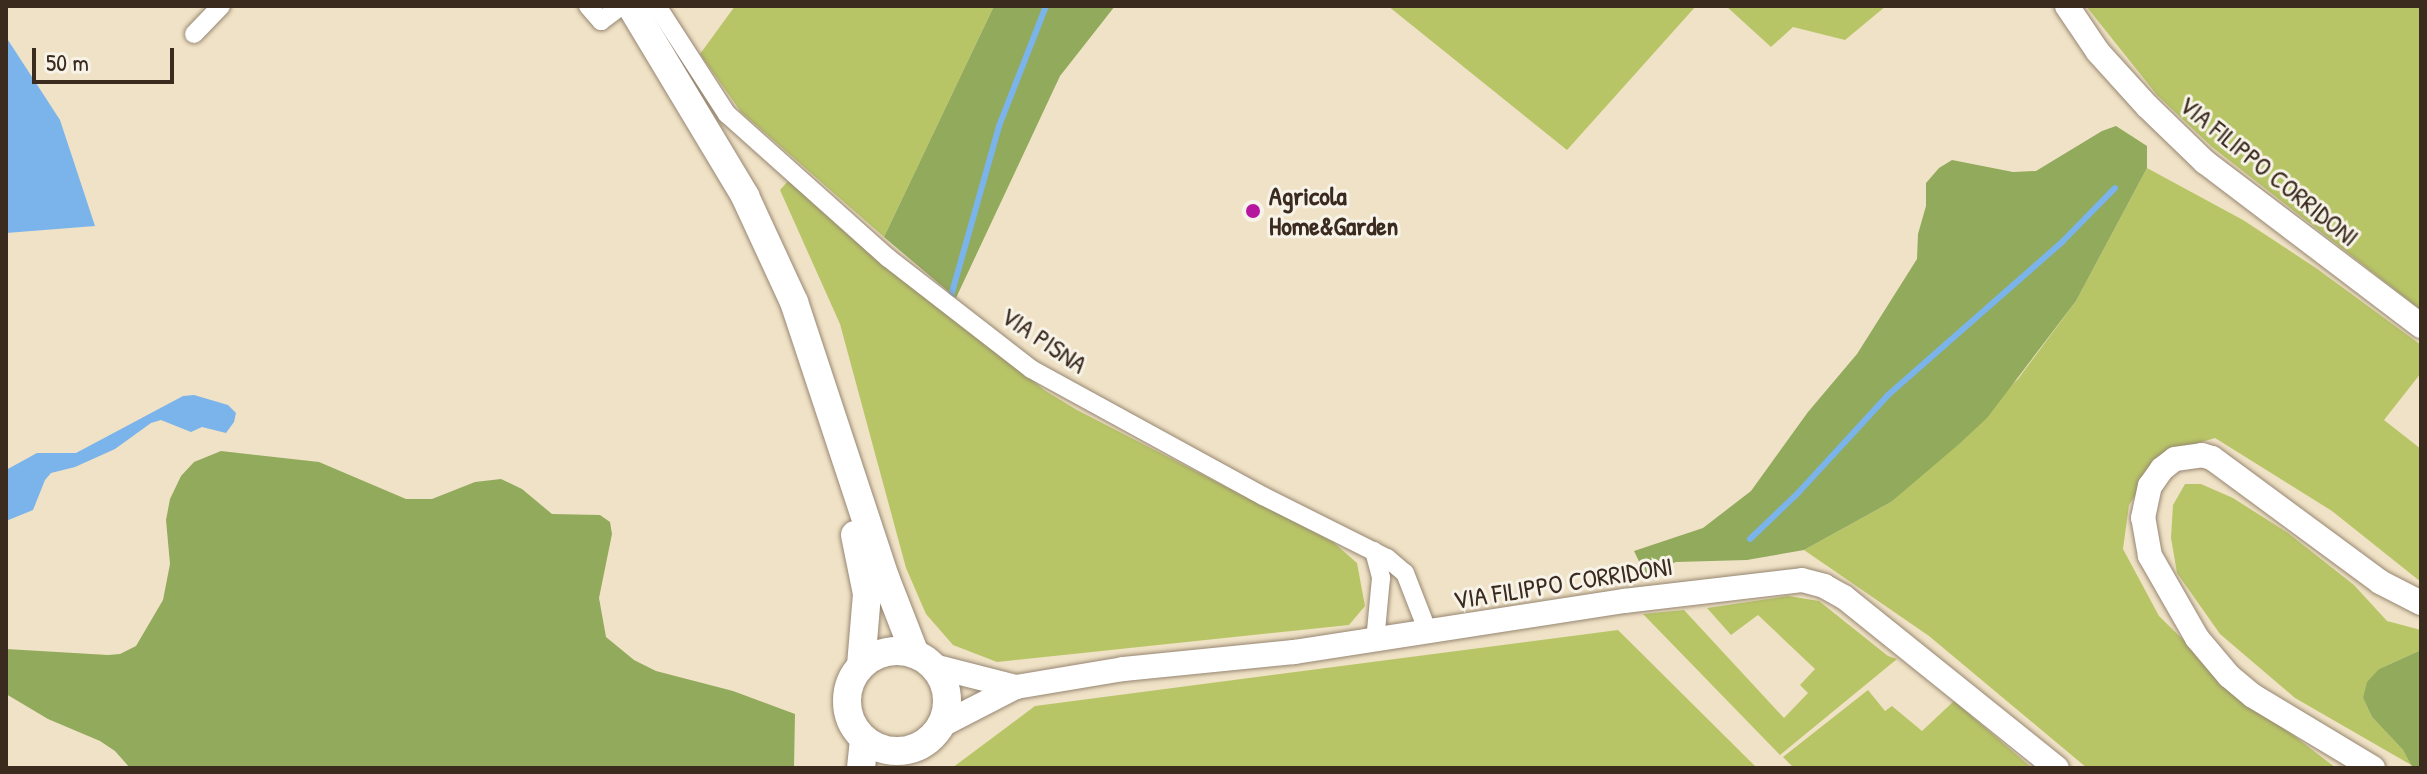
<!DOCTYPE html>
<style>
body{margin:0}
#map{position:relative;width:2427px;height:774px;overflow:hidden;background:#f0e2c6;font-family:"Patrick Hand",sans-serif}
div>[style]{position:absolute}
.green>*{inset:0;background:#b8c567}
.forest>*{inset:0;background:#92aa5c}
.water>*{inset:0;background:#7bb3eb}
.stream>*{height:6px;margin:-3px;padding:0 3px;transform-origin:3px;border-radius:3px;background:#7bb3eb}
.roads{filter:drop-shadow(0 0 2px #968672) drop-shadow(0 0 2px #968672)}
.street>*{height:18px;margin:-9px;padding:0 9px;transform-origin:9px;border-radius:9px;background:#fff}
.secondary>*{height:24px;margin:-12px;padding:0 12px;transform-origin:12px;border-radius:12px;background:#fff}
.primary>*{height:28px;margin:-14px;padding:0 14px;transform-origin:14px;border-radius:14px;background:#fff}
.primary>.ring{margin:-14px;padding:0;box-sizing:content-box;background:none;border:28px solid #fff;border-radius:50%}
.dots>*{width:22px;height:22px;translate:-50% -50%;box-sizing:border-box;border:4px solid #f7f3e8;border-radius:50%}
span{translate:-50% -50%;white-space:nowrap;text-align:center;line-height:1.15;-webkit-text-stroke:6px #f7f3e8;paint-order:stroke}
.street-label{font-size:26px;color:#3b2a1e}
.poi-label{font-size:26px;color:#3b2a1e;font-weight:700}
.left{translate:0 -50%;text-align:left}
.frame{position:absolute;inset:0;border:8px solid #3b2a1e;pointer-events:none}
.scale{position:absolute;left:32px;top:48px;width:142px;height:36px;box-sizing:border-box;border:4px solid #3b2a1e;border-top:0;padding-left:10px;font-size:24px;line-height:28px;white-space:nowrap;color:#3b2a1e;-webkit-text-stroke:6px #f7f3e8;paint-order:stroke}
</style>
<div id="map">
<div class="green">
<i style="clip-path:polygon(735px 6px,994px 6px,884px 237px,741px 112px,700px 54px)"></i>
<i style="clip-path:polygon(1388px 6px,1696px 6px,1567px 150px)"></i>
<i style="clip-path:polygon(1726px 6px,1886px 6px,1845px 40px,1793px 27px,1771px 47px)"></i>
<i style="clip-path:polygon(2086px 6px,2421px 6px,2421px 310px,2212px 147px,2157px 95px)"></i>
<i style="clip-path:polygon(2147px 168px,2243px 220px,2316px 268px,2421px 345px,2421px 373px,2384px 420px,2421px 449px,2421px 582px,2332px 511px,2215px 438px,2182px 448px,2150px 473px,2129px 505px,2123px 549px,2159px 616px,2233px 689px,2336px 768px,2087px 768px,1929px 636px,1804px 550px,1891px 502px,2018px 379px,2076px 301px)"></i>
<i style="clip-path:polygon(788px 181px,1044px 390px,1077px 410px,1333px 542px,1357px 563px,1365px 606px,1349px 625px,997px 662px,953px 645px,926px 614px,906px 568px,840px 324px,780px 190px)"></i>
<i style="clip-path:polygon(2185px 484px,2201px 484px,2233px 498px,2288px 533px,2354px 585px,2387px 621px,2421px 630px,2421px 650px,2379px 669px,2363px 698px,2372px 717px,2403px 750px,2413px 766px,2295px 698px,2220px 634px,2177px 573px,2171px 538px,2173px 505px)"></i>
<i style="clip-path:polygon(1788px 596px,1819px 601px,1888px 656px,1897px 659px,1780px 755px,1643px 614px,1684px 610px,1784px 718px,1808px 693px,1800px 685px,1815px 669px,1758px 615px,1731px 635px,1707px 608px)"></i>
<i style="clip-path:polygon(1618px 630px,1757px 768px,952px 768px,1035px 706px)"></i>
<i style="clip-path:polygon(1868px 690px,1885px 711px,1892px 706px,1922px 731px,1954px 701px,2032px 768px,1794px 768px,1783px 757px)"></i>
</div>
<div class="forest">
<i style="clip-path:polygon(994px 6px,1115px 6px,1060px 76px,956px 298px,884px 237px)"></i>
<i style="clip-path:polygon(2116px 126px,2147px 146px,2147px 168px,2076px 301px,1987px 418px,1958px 445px,1891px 502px,1804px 550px,1747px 560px,1676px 562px,1645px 574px,1634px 551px,1703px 528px,1751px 491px,1808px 412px,1857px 354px,1917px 259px,1918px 234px,1926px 206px,1926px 183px,1939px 168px,1952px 160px,2013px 172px,2036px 171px,2102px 131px)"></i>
<i style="clip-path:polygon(221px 451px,319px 462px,406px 499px,432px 499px,475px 482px,501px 479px,522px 489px,552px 514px,600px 515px,610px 522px,612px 534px,599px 598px,606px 637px,634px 660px,656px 671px,733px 691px,795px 714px,794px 768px,130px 768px,115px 751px,100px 741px,48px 719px,6px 694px,6px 649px,108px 655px,120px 654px,136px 646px,163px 600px,170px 564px,166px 520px,170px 499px,181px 476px,194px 462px)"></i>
<i style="clip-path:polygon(2421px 650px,2421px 768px,2413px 768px,2403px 750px,2372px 717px,2363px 698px,2367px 682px,2379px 669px)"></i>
</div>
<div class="water">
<i style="clip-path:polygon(6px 37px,60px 120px,95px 226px,6px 233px)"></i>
<i style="clip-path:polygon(194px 395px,228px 405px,236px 413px,234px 422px,226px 433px,202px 427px,191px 432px,161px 420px,151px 423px,115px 449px,75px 467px,51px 473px,45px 480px,33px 510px,6px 521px,6px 470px,37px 453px,76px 453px,183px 396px)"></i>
</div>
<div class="stream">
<i style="left:951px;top:296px;width:177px;rotate:-74.2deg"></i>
<i style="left:999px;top:126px;width:129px;rotate:-68.6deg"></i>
<i style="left:1750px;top:539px;width:66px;rotate:-43.8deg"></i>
<i style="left:1798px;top:493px;width:133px;rotate:-47.4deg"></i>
<i style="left:1888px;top:395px;width:233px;rotate:-41.3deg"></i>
<i style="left:2063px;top:241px;width:74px;rotate:-45.5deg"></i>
</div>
<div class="roads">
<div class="street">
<i style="left:588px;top:6px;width:20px;rotate:49deg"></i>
<i style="left:601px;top:21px;width:25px;rotate:-37deg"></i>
<i style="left:657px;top:6px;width:129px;rotate:57.1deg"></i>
<i style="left:727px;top:114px;width:216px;rotate:41.8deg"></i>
<i style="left:888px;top:258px;width:181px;rotate:37.8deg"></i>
<i style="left:1031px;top:369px;width:264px;rotate:28.7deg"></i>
<i style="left:1263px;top:496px;width:139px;rotate:26.6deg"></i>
<i style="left:1387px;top:558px;width:23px;rotate:40deg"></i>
<i style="left:1405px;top:573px;width:63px;rotate:68.7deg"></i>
<i style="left:194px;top:34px;width:39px;rotate:-46deg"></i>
<i style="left:1374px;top:551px;width:28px;rotate:75deg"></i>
<i style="left:1381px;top:578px;width:63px;rotate:95.4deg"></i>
</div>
<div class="secondary">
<i style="left:2067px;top:6px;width:55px;rotate:56deg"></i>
<i style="left:2098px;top:52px;width:73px;rotate:47.8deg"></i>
<i style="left:2147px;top:106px;width:81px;rotate:44deg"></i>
<i style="left:2205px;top:162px;width:271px;rotate:37.2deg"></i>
<i style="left:933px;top:666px;width:86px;rotate:14.2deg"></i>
<i style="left:940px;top:726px;width:85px;rotate:-27.2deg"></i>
<i style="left:1016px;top:687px;width:109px;rotate:-9.5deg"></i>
<i style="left:1123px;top:669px;width:172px;rotate:-5.7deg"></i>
<i style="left:1294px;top:652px;width:334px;rotate:-8.8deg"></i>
<i style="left:1624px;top:601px;width:179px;rotate:-6.7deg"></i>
<i style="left:1802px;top:580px;width:23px;rotate:15deg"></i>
<i style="left:1824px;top:586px;width:23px;rotate:29deg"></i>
<i style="left:1844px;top:597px;width:273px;rotate:38.8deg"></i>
<i style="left:2373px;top:768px;width:140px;rotate:-149deg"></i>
<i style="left:2253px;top:696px;width:31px;rotate:-140deg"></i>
<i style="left:2229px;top:676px;width:50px;rotate:-130.1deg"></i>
<i style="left:2197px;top:638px;width:95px;rotate:-119.8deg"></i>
<i style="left:2150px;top:556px;width:39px;rotate:-100deg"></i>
<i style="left:2143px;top:518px;width:33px;rotate:-78deg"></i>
<i style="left:2150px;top:486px;width:21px;rotate:-55deg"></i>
<i style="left:2162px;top:469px;width:16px;rotate:-38deg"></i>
<i style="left:2175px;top:459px;width:27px;rotate:-8deg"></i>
<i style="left:2202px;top:455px;width:10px;rotate:17deg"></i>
<i style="left:2212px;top:458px;width:209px;rotate:36.4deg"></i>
<i style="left:2380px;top:582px;width:46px;rotate:27.1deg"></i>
</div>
<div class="primary">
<i style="left:631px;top:6px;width:222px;rotate:59deg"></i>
<i style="left:745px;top:196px;width:117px;rotate:65.2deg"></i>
<i style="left:794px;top:302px;width:290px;rotate:71.7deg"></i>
<i style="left:885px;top:577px;width:83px;rotate:68.7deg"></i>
<i style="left:855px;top:535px;width:60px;rotate:78.5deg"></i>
<i style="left:867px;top:594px;width:71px;rotate:94.8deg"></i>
<i class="ring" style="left:847px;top:651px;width:72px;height:72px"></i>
<i style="left:861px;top:768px;width:29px;rotate:-84deg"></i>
</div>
</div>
<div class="dots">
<i style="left:1253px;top:211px;background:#b5179e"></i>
</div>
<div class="street-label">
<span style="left:2269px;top:171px;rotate:39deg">VIA FILIPPO CORRIDONI</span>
<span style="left:1044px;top:340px;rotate:34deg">VIA PISNA</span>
<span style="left:1563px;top:583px;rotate:-9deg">VIA FILIPPO CORRIDONI</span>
</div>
<div class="poi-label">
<span class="left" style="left:1269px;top:211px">Agricola<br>Home&amp;Garden</span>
</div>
<div class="frame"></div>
<div class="scale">50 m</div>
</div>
